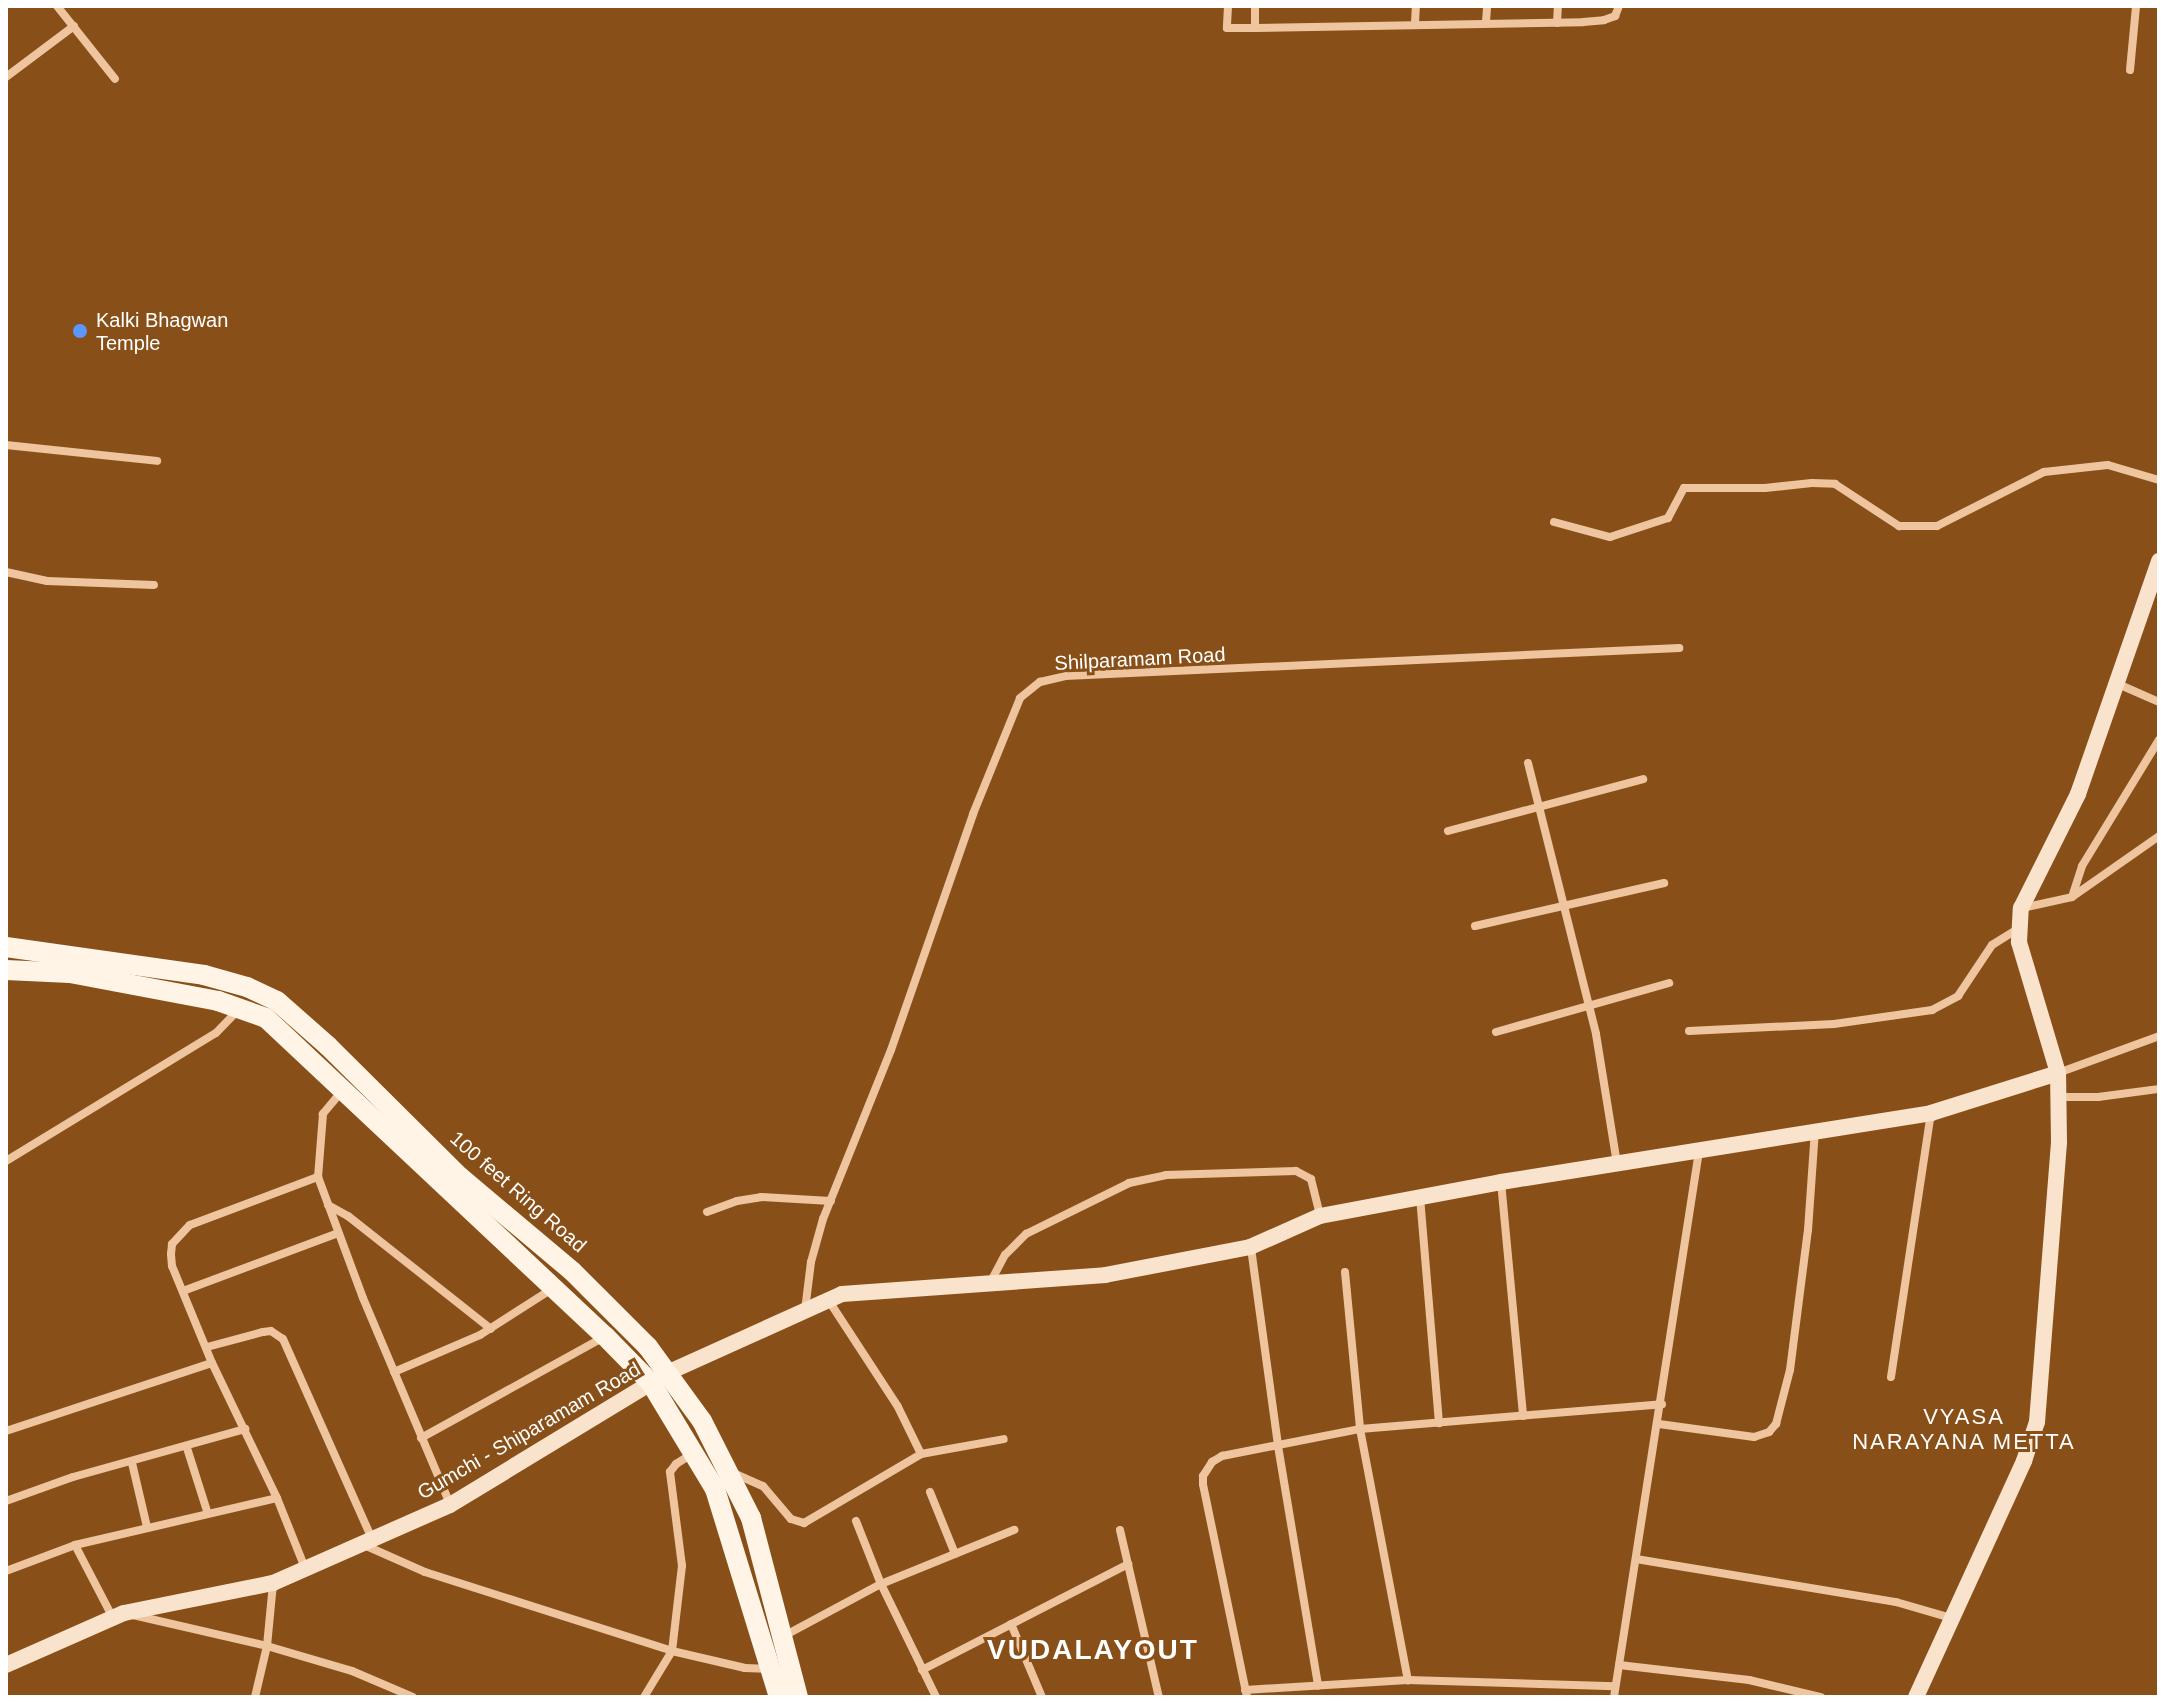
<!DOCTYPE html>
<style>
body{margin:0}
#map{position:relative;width:2165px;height:1703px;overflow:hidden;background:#885018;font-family:Helvetica,sans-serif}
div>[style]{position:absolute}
.street>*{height:8px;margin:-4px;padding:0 4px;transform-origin:4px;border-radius:4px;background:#eec59f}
.secondary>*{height:16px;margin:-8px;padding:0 8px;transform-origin:8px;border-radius:8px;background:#fae3cc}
.primary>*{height:20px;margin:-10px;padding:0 10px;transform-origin:10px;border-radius:10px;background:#fff4e6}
.dots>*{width:22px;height:22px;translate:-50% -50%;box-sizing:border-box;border:4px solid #885018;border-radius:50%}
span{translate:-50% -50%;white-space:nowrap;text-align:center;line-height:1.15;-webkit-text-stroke:6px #885018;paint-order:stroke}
.poi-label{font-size:20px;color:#fff}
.left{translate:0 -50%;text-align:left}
.street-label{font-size:20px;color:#fff}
.neighbourhood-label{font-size:22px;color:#fff;letter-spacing:2px}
.district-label{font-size:28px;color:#fff;font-weight:700;letter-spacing:2px}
.frame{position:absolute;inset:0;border:8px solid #fff;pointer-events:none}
</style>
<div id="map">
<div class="street">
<i style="left:57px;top:6px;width:93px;rotate:51.5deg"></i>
<i style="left:1228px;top:6px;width:22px;rotate:93deg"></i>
<i style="left:1227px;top:28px;width:28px"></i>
<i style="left:1255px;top:28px;width:328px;rotate:-1deg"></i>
<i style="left:1583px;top:22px;width:21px;rotate:-5deg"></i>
<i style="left:1604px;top:20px;width:12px;rotate:-20deg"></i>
<i style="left:1615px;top:16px;width:11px;rotate:-68deg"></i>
<i style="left:1255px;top:6px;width:22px;rotate:90deg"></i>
<i style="left:1486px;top:22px;width:16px;rotate:-86deg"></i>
<i style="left:1415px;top:23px;width:17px;rotate:-87deg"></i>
<i style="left:1557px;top:23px;width:17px;rotate:-87deg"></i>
<i style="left:2130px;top:70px;width:64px;rotate:-84.6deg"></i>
<i style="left:6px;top:77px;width:85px;rotate:-36.9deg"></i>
<i style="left:6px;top:445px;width:152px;rotate:6deg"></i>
<i style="left:1554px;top:522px;width:58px;rotate:15deg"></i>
<i style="left:1610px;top:537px;width:61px;rotate:-18.1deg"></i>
<i style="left:1668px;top:518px;width:34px;rotate:-62deg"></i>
<i style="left:1684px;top:488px;width:81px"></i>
<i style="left:1765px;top:488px;width:47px;rotate:-6.1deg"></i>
<i style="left:1812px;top:483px;width:23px;rotate:2deg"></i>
<i style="left:1835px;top:484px;width:77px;rotate:33.3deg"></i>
<i style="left:1899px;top:526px;width:38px"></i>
<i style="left:1937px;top:526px;width:120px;rotate:-26.8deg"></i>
<i style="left:2044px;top:472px;width:64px;rotate:-6.2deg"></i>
<i style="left:2108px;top:465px;width:53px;rotate:16.4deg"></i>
<i style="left:6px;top:572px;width:42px;rotate:12.4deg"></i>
<i style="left:47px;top:581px;width:107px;rotate:2.1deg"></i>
<i style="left:2118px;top:684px;width:45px;rotate:23.7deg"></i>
<i style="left:1528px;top:763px;width:279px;rotate:75.9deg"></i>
<i style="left:1596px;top:1034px;width:131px;rotate:80.8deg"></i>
<i style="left:1448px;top:831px;width:202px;rotate:-14.9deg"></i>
<i style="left:2072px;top:897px;width:33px;rotate:-72deg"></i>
<i style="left:2082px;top:866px;width:148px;rotate:-58.6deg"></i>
<i style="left:2022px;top:908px;width:51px;rotate:-12.4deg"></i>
<i style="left:2072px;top:897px;width:106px;rotate:-35deg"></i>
<i style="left:1475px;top:926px;width:194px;rotate:-12.8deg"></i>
<i style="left:1689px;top:1031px;width:145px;rotate:-2.8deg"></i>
<i style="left:1834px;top:1024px;width:99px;rotate:-8.1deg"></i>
<i style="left:1932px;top:1010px;width:30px;rotate:-28deg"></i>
<i style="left:1958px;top:996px;width:61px;rotate:-56.3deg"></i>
<i style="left:1992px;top:945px;width:31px;rotate:-32deg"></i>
<i style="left:1496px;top:1032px;width:180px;rotate:-15.8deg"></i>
<i style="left:2058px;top:1073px;width:108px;rotate:-20.1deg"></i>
<i style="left:342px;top:1091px;width:30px;rotate:130deg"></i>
<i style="left:323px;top:1114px;width:63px;rotate:94.5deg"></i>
<i style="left:318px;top:1177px;width:129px;rotate:69.6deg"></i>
<i style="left:363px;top:1298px;width:224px;rotate:67.1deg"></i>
<i style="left:2059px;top:1097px;width:39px"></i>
<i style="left:2098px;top:1097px;width:62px;rotate:-7.5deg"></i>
<i style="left:6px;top:1161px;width:246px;rotate:-31.4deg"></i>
<i style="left:216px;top:1033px;width:33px;rotate:-46deg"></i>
<i style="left:1501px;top:1182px;width:235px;rotate:84.6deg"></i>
<i style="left:1420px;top:1197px;width:227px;rotate:85.2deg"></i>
<i style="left:328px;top:1205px;width:23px;rotate:29deg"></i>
<i style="left:348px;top:1216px;width:182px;rotate:38.3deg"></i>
<i style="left:707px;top:1212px;width:32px;rotate:-20deg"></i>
<i style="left:737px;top:1201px;width:24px;rotate:-9deg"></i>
<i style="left:761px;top:1197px;width:70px;rotate:3.3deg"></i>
<i style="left:1251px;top:1248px;width:200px;rotate:82.2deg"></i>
<i style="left:1278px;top:1446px;width:243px;rotate:80.5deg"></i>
<i style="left:1345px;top:1272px;width:158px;rotate:84.5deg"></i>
<i style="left:1360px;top:1429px;width:256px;rotate:79.2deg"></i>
<i style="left:990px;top:1283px;width:32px;rotate:-62deg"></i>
<i style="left:1005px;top:1255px;width:30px;rotate:-45deg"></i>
<i style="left:1026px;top:1234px;width:115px;rotate:-26.3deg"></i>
<i style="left:1129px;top:1183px;width:38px;rotate:-12deg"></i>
<i style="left:1166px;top:1175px;width:130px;rotate:-1.8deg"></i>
<i style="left:1296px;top:1171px;width:17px;rotate:28deg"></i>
<i style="left:1311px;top:1179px;width:38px;rotate:76deg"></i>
<i style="left:183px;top:1291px;width:165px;rotate:-20.5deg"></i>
<i style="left:829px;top:1301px;width:126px;rotate:56.9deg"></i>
<i style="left:898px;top:1407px;width:52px;rotate:63.9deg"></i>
<i style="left:805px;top:1310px;width:48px;rotate:-82.9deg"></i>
<i style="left:811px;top:1262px;width:45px;rotate:-74.4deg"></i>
<i style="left:823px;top:1219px;width:182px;rotate:-68.1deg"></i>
<i style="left:891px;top:1050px;width:250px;rotate:-70.8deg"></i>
<i style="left:973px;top:814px;width:125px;rotate:-67.9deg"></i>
<i style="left:1020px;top:698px;width:26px;rotate:-39deg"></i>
<i style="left:1040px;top:682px;width:26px;rotate:-13deg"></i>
<i style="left:1065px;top:676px;width:615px;rotate:-2.61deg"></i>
<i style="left:207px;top:1347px;width:58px;rotate:-15deg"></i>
<i style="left:263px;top:1332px;width:8px;rotate:-7deg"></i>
<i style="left:271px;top:1331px;width:14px;rotate:34deg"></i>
<i style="left:283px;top:1339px;width:217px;rotate:66deg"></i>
<i style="left:394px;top:1372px;width:94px;rotate:-23.3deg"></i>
<i style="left:480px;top:1335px;width:85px;rotate:-32.6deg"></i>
<i style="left:1891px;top:1377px;width:267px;rotate:-81.4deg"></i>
<i style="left:1659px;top:1424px;width:96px;rotate:7.8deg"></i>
<i style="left:1754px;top:1437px;width:16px;rotate:-18deg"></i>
<i style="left:1769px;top:1432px;width:11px;rotate:-49deg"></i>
<i style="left:1776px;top:1424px;width:56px;rotate:-75.5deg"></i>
<i style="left:1790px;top:1370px;width:141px;rotate:-82.7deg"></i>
<i style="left:1808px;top:1230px;width:99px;rotate:-86deg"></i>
<i style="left:6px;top:1431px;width:217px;rotate:-18.3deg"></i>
<i style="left:421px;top:1438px;width:209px;rotate:-28.9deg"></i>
<i style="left:187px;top:1448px;width:66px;rotate:72.4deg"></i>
<i style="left:132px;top:1463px;width:66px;rotate:76.8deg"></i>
<i style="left:731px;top:1472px;width:35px;rotate:24deg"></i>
<i style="left:763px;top:1486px;width:43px;rotate:49.7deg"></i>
<i style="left:791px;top:1519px;width:14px;rotate:17deg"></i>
<i style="left:804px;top:1523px;width:136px;rotate:-30.5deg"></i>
<i style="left:921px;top:1454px;width:84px;rotate:-10.2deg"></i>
<i style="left:930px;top:1492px;width:67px;rotate:68deg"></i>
<i style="left:6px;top:1501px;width:71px;rotate:-19.7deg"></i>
<i style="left:73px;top:1477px;width:179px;rotate:-15.6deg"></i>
<i style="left:856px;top:1521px;width:68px;rotate:68.4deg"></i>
<i style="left:881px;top:1584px;width:126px;rotate:64deg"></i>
<i style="left:1120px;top:1530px;width:171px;rotate:76.9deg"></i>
<i style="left:75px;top:1545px;width:82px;rotate:62.5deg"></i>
<i style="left:364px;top:1545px;width:67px;rotate:23.9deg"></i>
<i style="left:425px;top:1572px;width:259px;rotate:17.7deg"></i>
<i style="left:672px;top:1651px;width:75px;rotate:13.1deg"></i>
<i style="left:745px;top:1668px;width:25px;rotate:2deg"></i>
<i style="left:1636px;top:1559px;width:264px;rotate:9.4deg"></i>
<i style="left:1896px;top:1602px;width:57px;rotate:16.2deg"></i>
<i style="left:305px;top:1568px;width:75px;rotate:-111.8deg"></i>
<i style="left:277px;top:1498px;width:150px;rotate:-115.7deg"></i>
<i style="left:212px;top:1363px;width:105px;rotate:-112.4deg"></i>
<i style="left:172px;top:1266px;width:12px;rotate:-95deg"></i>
<i style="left:171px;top:1254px;width:10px;rotate:-84deg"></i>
<i style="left:172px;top:1244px;width:26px;rotate:-47deg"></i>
<i style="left:190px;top:1225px;width:137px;rotate:-20.6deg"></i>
<i style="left:6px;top:1571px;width:74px;rotate:-20.6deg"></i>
<i style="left:75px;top:1545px;width:207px;rotate:-13.1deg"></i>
<i style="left:133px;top:1615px;width:138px;rotate:13deg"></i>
<i style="left:267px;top:1646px;width:89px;rotate:16.4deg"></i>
<i style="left:352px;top:1671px;width:66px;rotate:23.1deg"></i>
<i style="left:1011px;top:1624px;width:79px;rotate:67deg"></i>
<i style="left:782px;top:1637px;width:112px;rotate:-28.2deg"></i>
<i style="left:881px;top:1584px;width:144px;rotate:-22.1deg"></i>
<i style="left:1619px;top:1665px;width:131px;rotate:6.6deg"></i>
<i style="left:1749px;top:1680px;width:74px;rotate:13.3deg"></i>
<i style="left:922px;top:1670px;width:232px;rotate:-27.2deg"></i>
<i style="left:1245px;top:1690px;width:163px;rotate:-3.5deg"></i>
<i style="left:1408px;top:1680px;width:207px;rotate:1.7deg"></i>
<i style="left:255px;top:1697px;width:52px;rotate:-76.8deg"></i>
<i style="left:267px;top:1646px;width:62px;rotate:-84.5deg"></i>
<i style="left:644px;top:1697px;width:54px;rotate:-58.7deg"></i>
<i style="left:672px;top:1651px;width:86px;rotate:-83.3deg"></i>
<i style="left:682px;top:1566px;width:95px;rotate:-97.3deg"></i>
<i style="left:670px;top:1472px;width:10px;rotate:-53deg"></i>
<i style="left:676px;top:1464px;width:19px;rotate:-32deg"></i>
<i style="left:1247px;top:1697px;width:217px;rotate:-101.7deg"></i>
<i style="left:1203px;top:1484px;width:8px;rotate:-90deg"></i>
<i style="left:1203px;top:1476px;width:17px;rotate:-57deg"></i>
<i style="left:1212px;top:1462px;width:12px;rotate:-31deg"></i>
<i style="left:1222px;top:1456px;width:141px;rotate:-11.1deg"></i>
<i style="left:1360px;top:1429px;width:303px;rotate:-4.7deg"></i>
<i style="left:1614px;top:1697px;width:553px;rotate:-81.15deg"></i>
</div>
<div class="secondary">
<i style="left:6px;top:1665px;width:129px;rotate:-23.8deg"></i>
<i style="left:124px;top:1613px;width:152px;rotate:-11.4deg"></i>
<i style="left:273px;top:1583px;width:193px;rotate:-23.8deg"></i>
<i style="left:450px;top:1505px;width:254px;rotate:-31.3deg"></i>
<i style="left:667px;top:1373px;width:192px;rotate:-24.3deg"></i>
<i style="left:842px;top:1294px;width:264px;rotate:-4.1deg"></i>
<i style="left:1105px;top:1275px;width:148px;rotate:-10.9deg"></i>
<i style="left:1250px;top:1247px;width:77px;rotate:-23.9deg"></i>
<i style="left:1320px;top:1216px;width:184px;rotate:-10.6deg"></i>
<i style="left:1501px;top:1182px;width:436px;rotate:-9.1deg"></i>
<i style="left:1931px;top:1113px;width:133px;rotate:-17.5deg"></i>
<i style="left:1916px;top:1697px;width:260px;rotate:-65.4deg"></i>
<i style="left:2024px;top:1461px;width:41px;rotate:-71.6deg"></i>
<i style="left:2037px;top:1422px;width:281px;rotate:-85.5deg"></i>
<i style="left:2059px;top:1142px;width:69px;rotate:-90.8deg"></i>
<i style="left:2058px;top:1073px;width:137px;rotate:-106.6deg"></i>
<i style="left:2019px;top:942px;width:34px;rotate:-87deg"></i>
<i style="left:2021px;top:908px;width:127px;rotate:-63.4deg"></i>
<i style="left:2078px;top:794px;width:247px;rotate:-70.8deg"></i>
</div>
<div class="primary">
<i style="left:6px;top:947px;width:200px;rotate:8deg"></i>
<i style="left:204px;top:975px;width:45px;rotate:15.6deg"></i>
<i style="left:247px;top:987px;width:33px;rotate:25deg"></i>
<i style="left:277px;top:1001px;width:68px;rotate:41.4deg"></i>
<i style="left:328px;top:1046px;width:186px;rotate:44.8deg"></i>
<i style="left:460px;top:1177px;width:146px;rotate:40deg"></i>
<i style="left:572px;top:1271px;width:107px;rotate:45deg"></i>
<i style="left:648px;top:1347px;width:92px;rotate:53.9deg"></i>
<i style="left:702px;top:1421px;width:109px;rotate:63.2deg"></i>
<i style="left:751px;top:1518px;width:185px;rotate:75.3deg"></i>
<i style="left:6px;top:970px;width:64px;rotate:2.7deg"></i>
<i style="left:70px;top:973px;width:151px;rotate:10.7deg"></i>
<i style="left:218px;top:1001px;width:51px;rotate:19.5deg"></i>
<i style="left:266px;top:1018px;width:465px;rotate:43.2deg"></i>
<i style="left:605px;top:1336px;width:66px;rotate:45.6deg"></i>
<i style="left:651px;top:1383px;width:124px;rotate:58.9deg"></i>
<i style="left:715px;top:1489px;width:218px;rotate:72.9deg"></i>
</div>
<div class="dots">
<i style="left:80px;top:331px;background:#5c96ff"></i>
</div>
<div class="poi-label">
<span class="left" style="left:96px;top:332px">Kalki Bhagwan<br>Temple</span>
</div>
<div class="street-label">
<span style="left:1140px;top:659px;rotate:-3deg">Shilparamam Road</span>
<span style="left:518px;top:1192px;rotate:41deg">100 feet Ring Road</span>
<span style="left:529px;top:1431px;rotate:-30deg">Gumchi - Shiparamam Road</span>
</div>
<div class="neighbourhood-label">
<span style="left:1964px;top:1429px">VYASA<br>NARAYANA METTA</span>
</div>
<div class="district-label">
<span style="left:1093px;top:1650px">VUDALAYOUT</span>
</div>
<div class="frame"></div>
</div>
